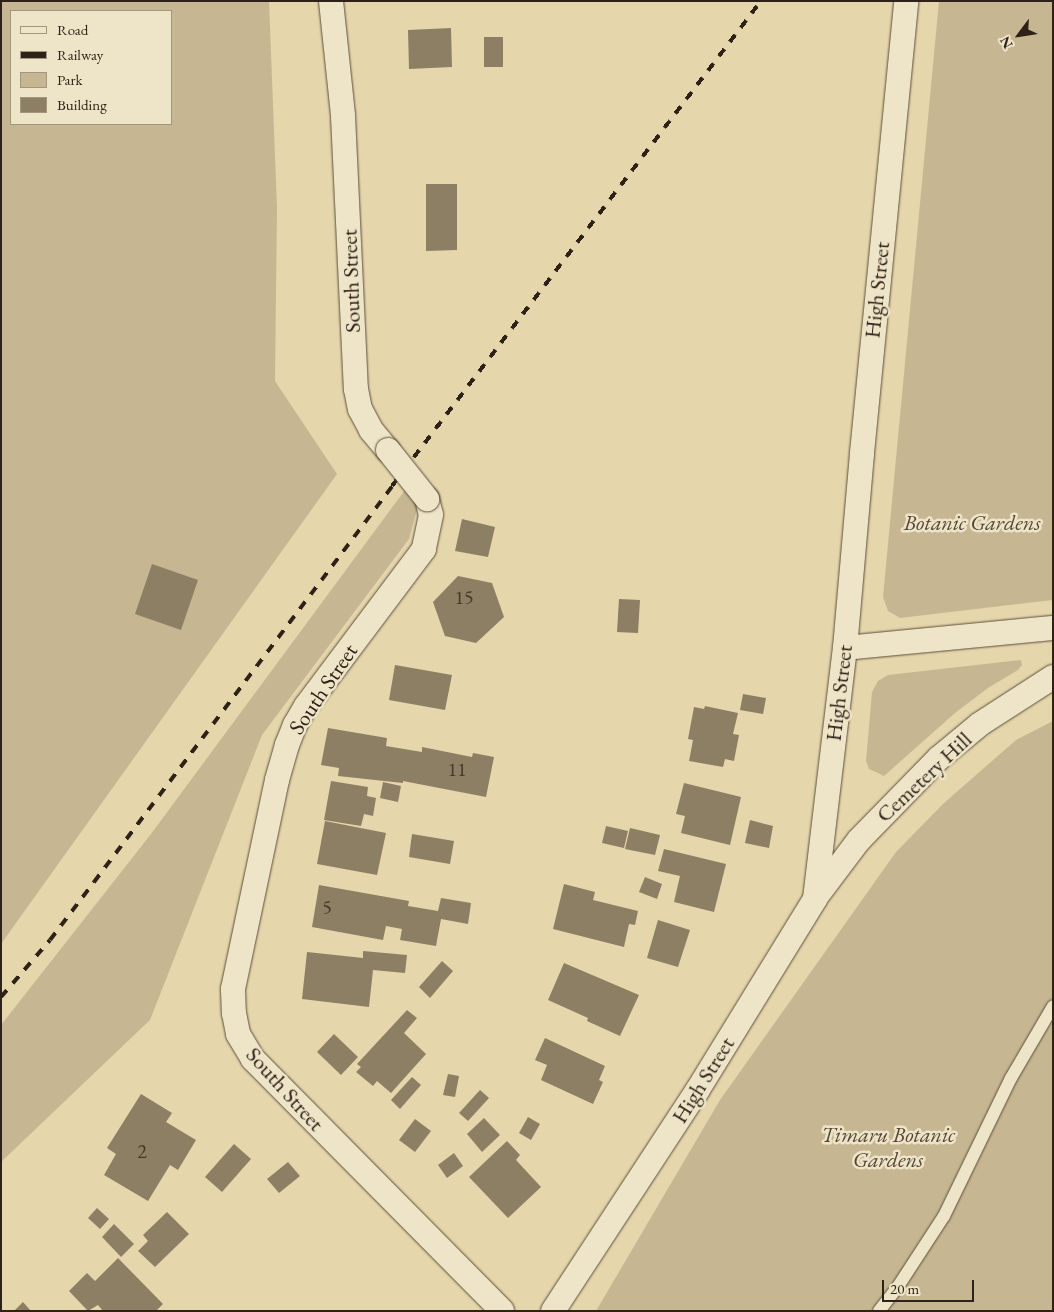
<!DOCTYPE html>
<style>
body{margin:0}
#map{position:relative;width:1054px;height:1312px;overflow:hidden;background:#e5d6ab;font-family:"EB Garamond",serif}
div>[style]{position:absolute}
.green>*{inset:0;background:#c6b792}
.building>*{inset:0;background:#8d7f64}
.roads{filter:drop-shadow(0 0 1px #5c4e3c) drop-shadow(0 0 1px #5c4e3c)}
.service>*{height:12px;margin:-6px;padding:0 6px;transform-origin:6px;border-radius:6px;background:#eee4c8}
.minor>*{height:24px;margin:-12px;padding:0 12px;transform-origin:12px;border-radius:12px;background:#eee4c8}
.rail>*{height:4px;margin-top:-2px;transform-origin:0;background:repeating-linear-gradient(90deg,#2e2117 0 9px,transparent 0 18px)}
.bridges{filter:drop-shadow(0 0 1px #5c4e3c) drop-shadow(0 0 1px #5c4e3c)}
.minor-bridge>*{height:24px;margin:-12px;padding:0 12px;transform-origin:12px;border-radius:12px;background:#eee4c8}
span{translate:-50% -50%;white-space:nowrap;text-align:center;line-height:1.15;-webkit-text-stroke:5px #eee4c8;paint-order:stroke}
.number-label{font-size:20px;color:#46382a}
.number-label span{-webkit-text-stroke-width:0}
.street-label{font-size:22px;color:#2e2117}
.park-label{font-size:22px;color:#544636;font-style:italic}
.frame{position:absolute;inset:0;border:2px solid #2e2117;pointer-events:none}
.legend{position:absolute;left:10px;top:10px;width:162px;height:115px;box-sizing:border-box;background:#eee4c8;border:1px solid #a19681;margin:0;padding:6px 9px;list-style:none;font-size:15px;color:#2e2117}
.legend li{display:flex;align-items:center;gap:10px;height:25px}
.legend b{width:25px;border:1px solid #a19681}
.north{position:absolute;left:994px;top:10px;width:50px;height:50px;-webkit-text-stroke:4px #eee4c8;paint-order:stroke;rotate:239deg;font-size:14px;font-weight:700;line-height:20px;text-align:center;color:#2e2117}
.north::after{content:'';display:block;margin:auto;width:18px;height:22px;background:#2e2117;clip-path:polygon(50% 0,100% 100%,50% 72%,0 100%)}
.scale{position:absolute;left:882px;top:1280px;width:92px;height:22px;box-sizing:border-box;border:2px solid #2e2117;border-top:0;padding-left:6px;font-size:15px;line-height:18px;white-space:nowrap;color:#2e2117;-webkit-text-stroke:4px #eee4c8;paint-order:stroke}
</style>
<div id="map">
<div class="green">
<i style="clip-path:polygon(evenodd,1px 1px,269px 1px,277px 208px,275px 381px,337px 474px,1px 944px,1px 1px,11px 11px,171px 11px,171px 124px,11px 124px,11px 11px)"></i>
<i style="clip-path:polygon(939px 1px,1053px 1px,1053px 600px,900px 618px,888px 611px,883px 597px)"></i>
<i style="clip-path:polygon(405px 490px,418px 506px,409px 539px,262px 735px,150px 1020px,1px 1162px,1px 1025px,151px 834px)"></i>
<i style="clip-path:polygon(1021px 660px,1022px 665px,1018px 670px,988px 688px,955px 713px,884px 776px,869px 769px,866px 761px,872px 692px,878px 681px,888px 675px)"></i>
<i style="clip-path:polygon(1053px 721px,1053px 1311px,596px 1311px,720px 1100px,896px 852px,944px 803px,1016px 740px)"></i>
</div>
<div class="building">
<i style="clip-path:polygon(451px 28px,452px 67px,409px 69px,408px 30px)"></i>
<i style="clip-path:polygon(484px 37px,503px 37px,503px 67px,484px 67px)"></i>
<i style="clip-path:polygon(426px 184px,457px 184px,457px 250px,426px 251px)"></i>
<i style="clip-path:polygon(462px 519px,495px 527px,488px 557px,455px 551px)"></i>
<i style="clip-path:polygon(152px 564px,198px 580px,181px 630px,135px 614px)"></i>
<i style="clip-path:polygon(458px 576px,492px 583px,504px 617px,476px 643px,445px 636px,433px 602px)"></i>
<i style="clip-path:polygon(619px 599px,640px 600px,638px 633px,617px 632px)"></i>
<i style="clip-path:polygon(395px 665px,452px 675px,445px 710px,389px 700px)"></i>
<i style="clip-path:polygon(743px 694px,766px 698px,763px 714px,740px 710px)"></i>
<i style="clip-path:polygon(705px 706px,738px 713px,733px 734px,739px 735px,734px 761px,725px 759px,723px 767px,689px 761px,693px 740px,688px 739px,694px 707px,704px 709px)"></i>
<i style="clip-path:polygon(328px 728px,387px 738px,386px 746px,422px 752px,422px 747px,472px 757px,473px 753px,494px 757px,486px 797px,403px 781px,403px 783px,338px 776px,339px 768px,321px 765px)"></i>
<i style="clip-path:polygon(331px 781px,368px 787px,367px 796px,376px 798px,373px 816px,364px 814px,361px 826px,324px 820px)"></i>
<i style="clip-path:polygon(383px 782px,401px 786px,398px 802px,380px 798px)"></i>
<i style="clip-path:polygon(684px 783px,741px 797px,730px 845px,681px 833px,685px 816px,676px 814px)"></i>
<i style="clip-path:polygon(750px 820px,773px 826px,769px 848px,745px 843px)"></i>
<i style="clip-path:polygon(325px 821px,386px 833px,377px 875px,317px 864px)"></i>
<i style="clip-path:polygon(606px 826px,628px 831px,624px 848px,602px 843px)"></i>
<i style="clip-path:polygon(630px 828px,660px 835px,655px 855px,625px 849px)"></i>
<i style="clip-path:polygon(412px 834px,454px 841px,450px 864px,409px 857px)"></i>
<i style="clip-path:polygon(664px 849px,726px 864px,714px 912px,674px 902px,680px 876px,658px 871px)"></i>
<i style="clip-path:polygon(645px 877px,662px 884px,657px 899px,639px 892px)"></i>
<i style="clip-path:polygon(564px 884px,595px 892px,593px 900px,638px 911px,635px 925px,629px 924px,624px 947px,553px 929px)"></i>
<i style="clip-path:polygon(319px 885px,409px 901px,408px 906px,438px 911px,441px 898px,471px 903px,468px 924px,441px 919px,436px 946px,400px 940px,402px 929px,386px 926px,383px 940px,312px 927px)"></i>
<i style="clip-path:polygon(658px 920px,690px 930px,678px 967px,647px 958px)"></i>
<i style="clip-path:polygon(363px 951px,407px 955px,405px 973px,373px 970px,369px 1007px,302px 999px,307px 952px,363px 958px)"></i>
<i style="clip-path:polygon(442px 961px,453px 971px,430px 998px,419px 987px)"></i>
<i style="clip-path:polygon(564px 963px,639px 995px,620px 1036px,587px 1021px,588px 1018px,548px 1000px)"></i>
<i style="clip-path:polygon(407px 1010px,417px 1018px,404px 1033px,426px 1054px,391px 1093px,377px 1081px,373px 1086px,356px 1072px,361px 1067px,357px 1064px)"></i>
<i style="clip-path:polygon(334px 1034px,358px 1057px,341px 1075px,317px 1052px)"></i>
<i style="clip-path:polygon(545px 1038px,605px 1066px,599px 1080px,603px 1082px,593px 1104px,541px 1080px,547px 1065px,535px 1060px)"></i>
<i style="clip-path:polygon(448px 1074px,459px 1076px,455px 1097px,443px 1095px)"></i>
<i style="clip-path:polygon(412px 1077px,421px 1085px,400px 1109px,391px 1100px)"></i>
<i style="clip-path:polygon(480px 1090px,489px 1098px,468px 1121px,459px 1113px)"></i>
<i style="clip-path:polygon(141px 1094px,172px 1113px,166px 1122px,196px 1140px,178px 1170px,170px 1165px,148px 1201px,104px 1175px,116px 1154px,107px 1148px)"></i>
<i style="clip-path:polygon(528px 1117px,540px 1124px,531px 1140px,519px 1133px)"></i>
<i style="clip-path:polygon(484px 1118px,500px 1135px,482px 1152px,467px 1134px)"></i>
<i style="clip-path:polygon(415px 1119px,431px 1131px,415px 1152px,399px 1140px)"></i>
<i style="clip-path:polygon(507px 1141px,520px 1155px,516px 1160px,541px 1187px,508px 1218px,469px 1177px)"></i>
<i style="clip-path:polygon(234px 1144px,251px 1159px,222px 1192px,205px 1177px)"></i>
<i style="clip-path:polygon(454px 1153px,463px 1166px,447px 1178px,438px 1165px)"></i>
<i style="clip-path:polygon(288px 1162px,300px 1176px,279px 1193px,267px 1179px)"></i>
<i style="clip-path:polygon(97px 1208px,109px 1219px,100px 1229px,88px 1218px)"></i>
<i style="clip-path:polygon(167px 1212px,189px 1234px,155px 1267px,138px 1251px,148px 1241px,143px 1235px)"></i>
<i style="clip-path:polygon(114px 1224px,134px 1244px,121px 1257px,102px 1237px)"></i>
<i style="clip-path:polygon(118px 1258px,163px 1304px,156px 1311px,103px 1311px,98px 1305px,88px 1311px,69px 1291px,87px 1273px,95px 1281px)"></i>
<i style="clip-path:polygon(23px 1302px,31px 1311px,14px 1311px)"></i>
</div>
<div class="roads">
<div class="service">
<i style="left:879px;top:1311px;width:33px;rotate:-52deg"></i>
<i style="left:899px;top:1285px;width:82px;rotate:-56.9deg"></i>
<i style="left:944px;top:1216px;width:153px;rotate:-64.1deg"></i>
<i style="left:1011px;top:1078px;width:83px;rotate:-59.7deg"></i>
</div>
<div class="minor">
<i style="left:331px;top:1px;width:116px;rotate:84deg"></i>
<i style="left:343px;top:116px;width:273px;rotate:87.3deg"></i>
<i style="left:356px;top:389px;width:20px;rotate:79deg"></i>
<i style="left:360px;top:409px;width:24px;rotate:62deg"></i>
<i style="left:371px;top:430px;width:26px;rotate:50deg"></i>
<i style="left:427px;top:499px;width:16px;rotate:76deg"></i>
<i style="left:431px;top:515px;width:35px;rotate:102deg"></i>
<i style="left:424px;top:549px;width:196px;rotate:126.9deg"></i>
<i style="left:306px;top:706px;width:22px;rotate:120deg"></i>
<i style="left:295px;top:725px;width:22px;rotate:112deg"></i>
<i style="left:287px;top:745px;width:36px;rotate:106deg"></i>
<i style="left:277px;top:780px;width:214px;rotate:101.9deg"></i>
<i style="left:233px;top:989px;width:24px;rotate:88deg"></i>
<i style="left:234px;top:1013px;width:21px;rotate:79deg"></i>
<i style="left:238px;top:1034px;width:29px;rotate:59deg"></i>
<i style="left:253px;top:1059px;width:354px;rotate:45.3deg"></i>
<i style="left:845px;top:648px;width:209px;rotate:-5.5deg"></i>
<i style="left:816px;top:897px;width:71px;rotate:-53deg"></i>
<i style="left:859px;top:840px;width:115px;rotate:-45.7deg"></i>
<i style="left:939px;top:758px;width:53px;rotate:-39.7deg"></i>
<i style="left:980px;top:724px;width:87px;rotate:-32.8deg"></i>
<i style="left:553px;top:1311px;width:263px;rotate:-56.8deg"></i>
<i style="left:697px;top:1091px;width:225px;rotate:-58.4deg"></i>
<i style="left:815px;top:899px;width:253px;rotate:-83.2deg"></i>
<i style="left:845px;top:648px;width:196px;rotate:-85deg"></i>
<i style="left:862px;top:453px;width:454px;rotate:-84.4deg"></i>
</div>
</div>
<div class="rail">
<i style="left:1px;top:997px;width:75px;rotate:-49.3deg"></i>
<i style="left:50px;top:940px;width:73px;rotate:-52.8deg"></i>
<i style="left:94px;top:882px;width:496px;rotate:-53deg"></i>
<i style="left:392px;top:486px;width:609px;rotate:-52.74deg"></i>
</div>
<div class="bridges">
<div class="minor-bridge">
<i style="left:388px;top:450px;width:63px;rotate:51.5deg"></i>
</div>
</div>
<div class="number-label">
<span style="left:464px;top:597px">15</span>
<span style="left:457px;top:769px">11</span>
<span style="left:327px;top:907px">5</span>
<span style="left:142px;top:1151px">2</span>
</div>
<div class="street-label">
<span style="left:351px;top:281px;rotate:-92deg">South Street</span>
<span style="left:877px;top:290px;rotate:-84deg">High Street</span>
<span style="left:323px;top:689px;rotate:-56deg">South Street</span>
<span style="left:839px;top:693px;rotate:-83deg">High Street</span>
<span style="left:924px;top:777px;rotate:-43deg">Cemetery Hill</span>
<span style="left:703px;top:1080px;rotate:-58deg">High Street</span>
<span style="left:285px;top:1089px;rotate:48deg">South Street</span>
</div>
<div class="park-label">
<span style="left:972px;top:523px">Botanic Gardens</span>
<span style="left:888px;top:1147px">Timaru Botanic<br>Gardens</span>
</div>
<div class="frame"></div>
<ul class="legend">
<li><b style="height:6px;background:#eee4c8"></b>Road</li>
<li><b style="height:6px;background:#2e2117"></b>Railway</li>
<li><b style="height:14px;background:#c6b792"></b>Park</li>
<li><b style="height:14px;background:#8d7f64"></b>Building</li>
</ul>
<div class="north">N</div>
<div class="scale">20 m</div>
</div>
